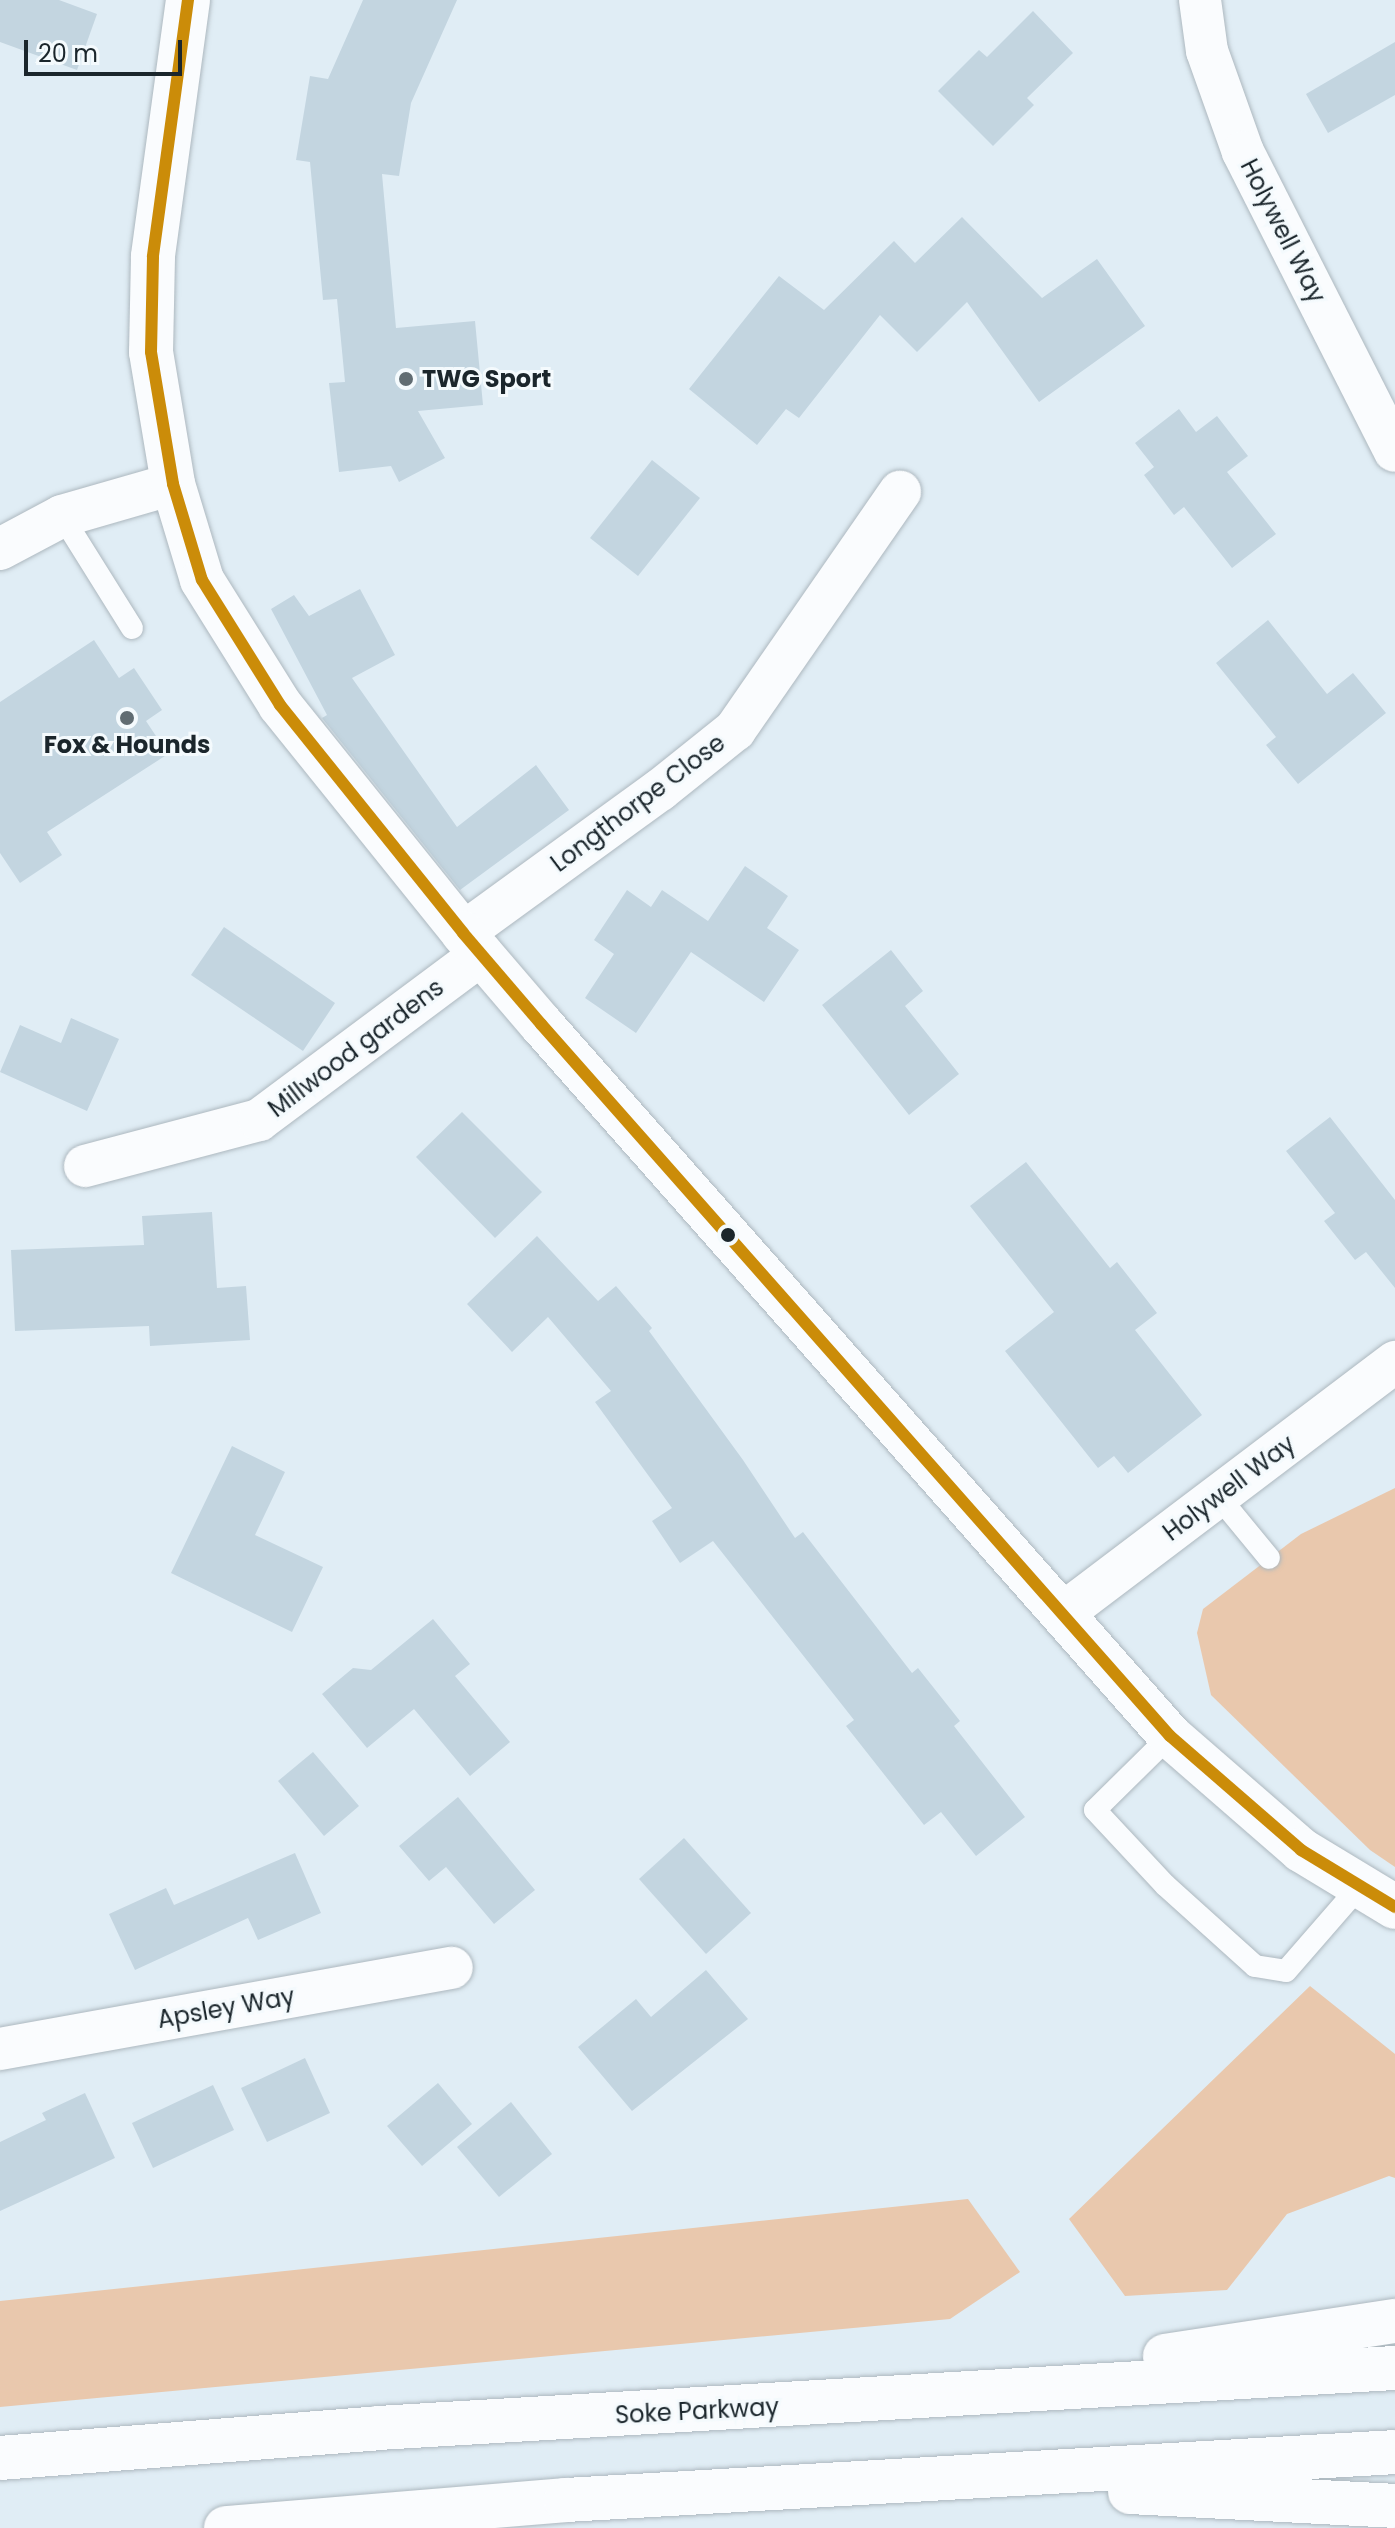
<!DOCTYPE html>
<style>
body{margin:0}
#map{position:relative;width:1395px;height:2528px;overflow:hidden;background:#e0edf5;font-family:Poppins,sans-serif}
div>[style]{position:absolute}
.forest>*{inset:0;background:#e9c8ad}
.building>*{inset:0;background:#c3d5e0}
.roads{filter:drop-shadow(0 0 2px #adb8bf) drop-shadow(0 0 2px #adb8bf)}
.lane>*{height:22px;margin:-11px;padding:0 11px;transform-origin:11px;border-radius:11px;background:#fafcfe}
.street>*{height:42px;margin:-21px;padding:0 21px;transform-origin:21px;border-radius:21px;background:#fafcfe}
.secondary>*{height:44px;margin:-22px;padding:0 22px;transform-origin:22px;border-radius:22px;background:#fafcfe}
.highway>*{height:44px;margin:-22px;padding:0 22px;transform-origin:22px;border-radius:22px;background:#fafcfe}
.bus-1>*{height:12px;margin:-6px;padding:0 6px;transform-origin:6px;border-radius:6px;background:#cb8c09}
.dots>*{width:22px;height:22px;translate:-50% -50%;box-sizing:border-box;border:4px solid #f4fafd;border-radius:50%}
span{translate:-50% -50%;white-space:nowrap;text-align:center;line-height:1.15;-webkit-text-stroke:6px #f4fafd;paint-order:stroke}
.street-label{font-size:24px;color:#1b262c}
.poi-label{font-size:24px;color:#1b262c;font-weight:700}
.left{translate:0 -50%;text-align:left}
.scale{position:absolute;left:24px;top:40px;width:158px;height:36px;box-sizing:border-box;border:4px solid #1b262c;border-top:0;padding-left:10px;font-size:24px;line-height:28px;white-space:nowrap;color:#1b262c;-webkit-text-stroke:6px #f4fafd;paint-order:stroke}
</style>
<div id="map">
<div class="forest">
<i style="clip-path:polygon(1395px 1488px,1395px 1867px,1370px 1850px,1211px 1695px,1197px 1633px,1203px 1609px,1301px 1534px)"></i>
<i style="clip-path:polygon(1310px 1986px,1395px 2054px,1395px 2178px,1389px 2176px,1287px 2214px,1227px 2290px,1125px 2296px,1069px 2219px)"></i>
<i style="clip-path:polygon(968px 2199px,1020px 2272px,950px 2319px,0 2407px,0 2301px)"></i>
</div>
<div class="building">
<i style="clip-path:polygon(0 0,59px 0,97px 14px,77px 70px,0 42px)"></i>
<i style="clip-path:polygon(363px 0,457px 0,411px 103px,399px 176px,382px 174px,396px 328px,475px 321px,483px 405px,418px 411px,445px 458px,399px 482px,391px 466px,339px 472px,329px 383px,345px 382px,337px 299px,323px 300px,310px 162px,296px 160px,310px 76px,328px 79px)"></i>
<i style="clip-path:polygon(1033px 11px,1073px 53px,1027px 98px,1034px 105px,993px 146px,938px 91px,979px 50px,987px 57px)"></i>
<i style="clip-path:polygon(1395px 42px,1395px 95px,1328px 133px,1306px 94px)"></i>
<i style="clip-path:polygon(962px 217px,1042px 298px,1097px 259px,1145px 326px,1039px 402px,967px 302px,917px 352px,880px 315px,799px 418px,786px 409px,757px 445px,689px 389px,779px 276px,824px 310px,894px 241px,915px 263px)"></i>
<i style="clip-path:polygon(1179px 409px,1196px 432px,1217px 416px,1248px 456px,1227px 472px,1276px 534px,1232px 568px,1184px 507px,1174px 515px,1144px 475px,1154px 467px,1135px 443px)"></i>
<i style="clip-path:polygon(652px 460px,700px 498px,638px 576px,590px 538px)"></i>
<i style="clip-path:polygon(360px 589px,395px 655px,352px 678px,457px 827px,536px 765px,569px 810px,460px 890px,322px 718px,327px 715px,271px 609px,294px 595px,309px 616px)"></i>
<i style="clip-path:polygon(1268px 620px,1327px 694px,1353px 673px,1386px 713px,1298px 784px,1266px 745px,1276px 737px,1216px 663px)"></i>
<i style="clip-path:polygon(94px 640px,119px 678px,134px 668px,162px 710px,146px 721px,168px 754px,47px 832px,62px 855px,20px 883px,0 853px,0 702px)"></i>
<i style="clip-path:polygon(745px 866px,788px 896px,767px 928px,799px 950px,764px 1002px,691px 952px,636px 1033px,585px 998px,614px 954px,594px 940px,627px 890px,651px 907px,662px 890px,708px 921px)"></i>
<i style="clip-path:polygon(224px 927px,335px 1003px,303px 1051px,191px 975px)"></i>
<i style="clip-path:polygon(891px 950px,923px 991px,905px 1006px,959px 1074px,909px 1115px,822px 1005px)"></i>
<i style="clip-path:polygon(71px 1018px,119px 1039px,87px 1111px,0 1072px,20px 1025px,61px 1043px)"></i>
<i style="clip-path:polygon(462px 1112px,542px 1192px,495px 1238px,416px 1157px)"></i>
<i style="clip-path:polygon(1330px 1117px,1395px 1200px,1395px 1288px,1366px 1252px,1355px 1260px,1324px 1221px,1335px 1213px,1286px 1151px)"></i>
<i style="clip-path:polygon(1026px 1162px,1110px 1268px,1117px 1262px,1157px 1313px,1135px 1330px,1202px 1415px,1128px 1473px,1114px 1456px,1098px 1468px,1005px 1351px,1054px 1312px,970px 1206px)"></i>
<i style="clip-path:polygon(212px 1212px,217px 1288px,246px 1286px,250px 1340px,150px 1346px,149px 1326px,15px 1331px,11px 1250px,144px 1245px,142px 1216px)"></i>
<i style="clip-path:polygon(537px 1236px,598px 1301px,616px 1286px,652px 1328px,649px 1331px,743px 1460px,795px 1538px,803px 1532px,912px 1673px,918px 1668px,960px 1721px,954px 1726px,1025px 1817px,976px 1856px,941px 1812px,924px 1825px,846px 1726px,854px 1720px,713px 1541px,680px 1563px,652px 1521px,672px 1508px,595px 1402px,611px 1391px,548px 1317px,512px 1352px,467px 1304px)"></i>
<i style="clip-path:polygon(232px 1446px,285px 1472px,255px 1535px,323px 1567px,292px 1632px,171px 1573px)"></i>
<i style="clip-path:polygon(433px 1619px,470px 1664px,455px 1676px,510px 1742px,470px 1776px,414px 1709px,367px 1748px,322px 1694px,353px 1668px,371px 1670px)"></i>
<i style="clip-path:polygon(313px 1752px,359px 1806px,324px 1836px,278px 1781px)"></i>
<i style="clip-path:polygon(458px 1797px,535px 1890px,494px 1924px,446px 1867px,429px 1881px,399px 1846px)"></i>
<i style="clip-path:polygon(684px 1838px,751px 1913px,706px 1954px,639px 1879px)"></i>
<i style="clip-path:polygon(295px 1853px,321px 1913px,258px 1940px,248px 1918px,135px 1970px,109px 1914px,166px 1888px,174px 1905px)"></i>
<i style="clip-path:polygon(706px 1970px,748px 2019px,632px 2111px,578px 2047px,636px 1999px,651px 2017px)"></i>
<i style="clip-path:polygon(305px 2058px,330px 2113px,267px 2142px,241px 2088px)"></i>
<i style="clip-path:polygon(438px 2083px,472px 2124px,422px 2166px,387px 2126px)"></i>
<i style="clip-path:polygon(213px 2085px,234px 2130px,153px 2168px,132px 2123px)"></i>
<i style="clip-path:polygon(85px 2093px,115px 2158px,0 2211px,0 2142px,46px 2120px,42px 2113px)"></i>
<i style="clip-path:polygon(511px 2102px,552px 2154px,499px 2197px,457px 2147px)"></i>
</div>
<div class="roads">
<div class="lane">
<i style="left:62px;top:516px;width:132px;rotate:58deg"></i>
<i style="left:1218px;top:1496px;width:80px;rotate:50.6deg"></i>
<i style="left:1170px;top:1736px;width:105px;rotate:135.4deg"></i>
<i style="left:1095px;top:1810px;width:103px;rotate:47deg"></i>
<i style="left:1165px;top:1885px;width:121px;rotate:42deg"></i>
<i style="left:1255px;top:1966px;width:31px;rotate:9deg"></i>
<i style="left:1286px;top:1971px;width:113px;rotate:-49deg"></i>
</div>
<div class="street">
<i style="left:1200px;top:0;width:51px;rotate:82.2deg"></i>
<i style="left:1207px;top:51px;width:107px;rotate:70.4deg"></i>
<i style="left:1243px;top:152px;width:335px;rotate:63.1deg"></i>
<i style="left:0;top:549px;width:70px;rotate:-28deg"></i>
<i style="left:62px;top:516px;width:116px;rotate:-16.1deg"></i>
<i style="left:463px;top:933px;width:243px;rotate:-36deg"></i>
<i style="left:660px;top:790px;width:96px;rotate:-38.7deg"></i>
<i style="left:735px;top:730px;width:290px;rotate:-55.3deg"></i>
<i style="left:85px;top:1166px;width:180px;rotate:-14.8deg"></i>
<i style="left:259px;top:1120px;width:278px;rotate:-36.7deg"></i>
<i style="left:1062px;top:1614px;width:418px;rotate:-37.1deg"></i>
<i style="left:0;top:2049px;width:459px;rotate:-10.2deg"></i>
</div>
<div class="secondary">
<i style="left:188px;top:0;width:259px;rotate:97.8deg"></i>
<i style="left:153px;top:257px;width:95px;rotate:91.2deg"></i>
<i style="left:151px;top:352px;width:134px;rotate:80.5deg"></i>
<i style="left:173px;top:484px;width:100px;rotate:73.2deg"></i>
<i style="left:202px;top:580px;width:147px;rotate:58deg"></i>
<i style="left:280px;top:705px;width:292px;rotate:51.2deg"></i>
<i style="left:463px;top:933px;width:120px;rotate:49.4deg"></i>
<i style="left:541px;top:1024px;width:950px;rotate:48.54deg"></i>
<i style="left:1170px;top:1736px;width:174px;rotate:41deg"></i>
<i style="left:1301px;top:1850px;width:110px;rotate:31.2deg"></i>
</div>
<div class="highway">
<i style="left:1165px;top:2356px;width:233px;rotate:-8.7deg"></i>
<i style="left:0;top:2458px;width:379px;rotate:-4.5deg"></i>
<i style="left:378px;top:2428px;width:1019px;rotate:-3.38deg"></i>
<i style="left:1130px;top:2492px;width:265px;rotate:3deg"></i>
<i style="left:226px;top:2528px;width:341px;rotate:-4.7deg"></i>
<i style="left:566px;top:2500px;width:830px;rotate:-3.31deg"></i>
</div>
</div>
<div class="bus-1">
<i style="left:188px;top:0;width:259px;rotate:97.8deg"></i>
<i style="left:153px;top:257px;width:95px;rotate:91.2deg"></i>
<i style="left:151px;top:352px;width:134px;rotate:80.5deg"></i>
<i style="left:173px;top:484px;width:100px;rotate:73.2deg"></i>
<i style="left:202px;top:580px;width:147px;rotate:58deg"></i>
<i style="left:280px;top:705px;width:292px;rotate:51.2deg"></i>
<i style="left:463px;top:933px;width:120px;rotate:49.4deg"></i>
<i style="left:541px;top:1024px;width:950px;rotate:48.54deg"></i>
<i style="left:1170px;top:1736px;width:174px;rotate:41deg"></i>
<i style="left:1301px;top:1850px;width:110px;rotate:31.2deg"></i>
</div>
<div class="dots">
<i style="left:406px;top:379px;background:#606c72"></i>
<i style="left:127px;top:718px;background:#606c72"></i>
<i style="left:728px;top:1235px;background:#1b262c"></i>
</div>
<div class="street-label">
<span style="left:1283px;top:231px;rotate:63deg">Holywell Way</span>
<span style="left:638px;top:803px;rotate:-37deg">Longthorpe Close</span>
<span style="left:356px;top:1048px;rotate:-37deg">Millwood gardens</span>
<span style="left:1229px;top:1488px;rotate:-37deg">Holywell Way</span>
<span style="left:226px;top:2008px;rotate:-10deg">Apsley Way</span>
<span style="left:697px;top:2411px;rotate:-3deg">Soke Parkway</span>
</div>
<div class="poi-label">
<span class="left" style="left:422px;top:379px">TWG Sport</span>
<span style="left:127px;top:745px">Fox &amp; Hounds</span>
</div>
<div class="scale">20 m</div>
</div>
